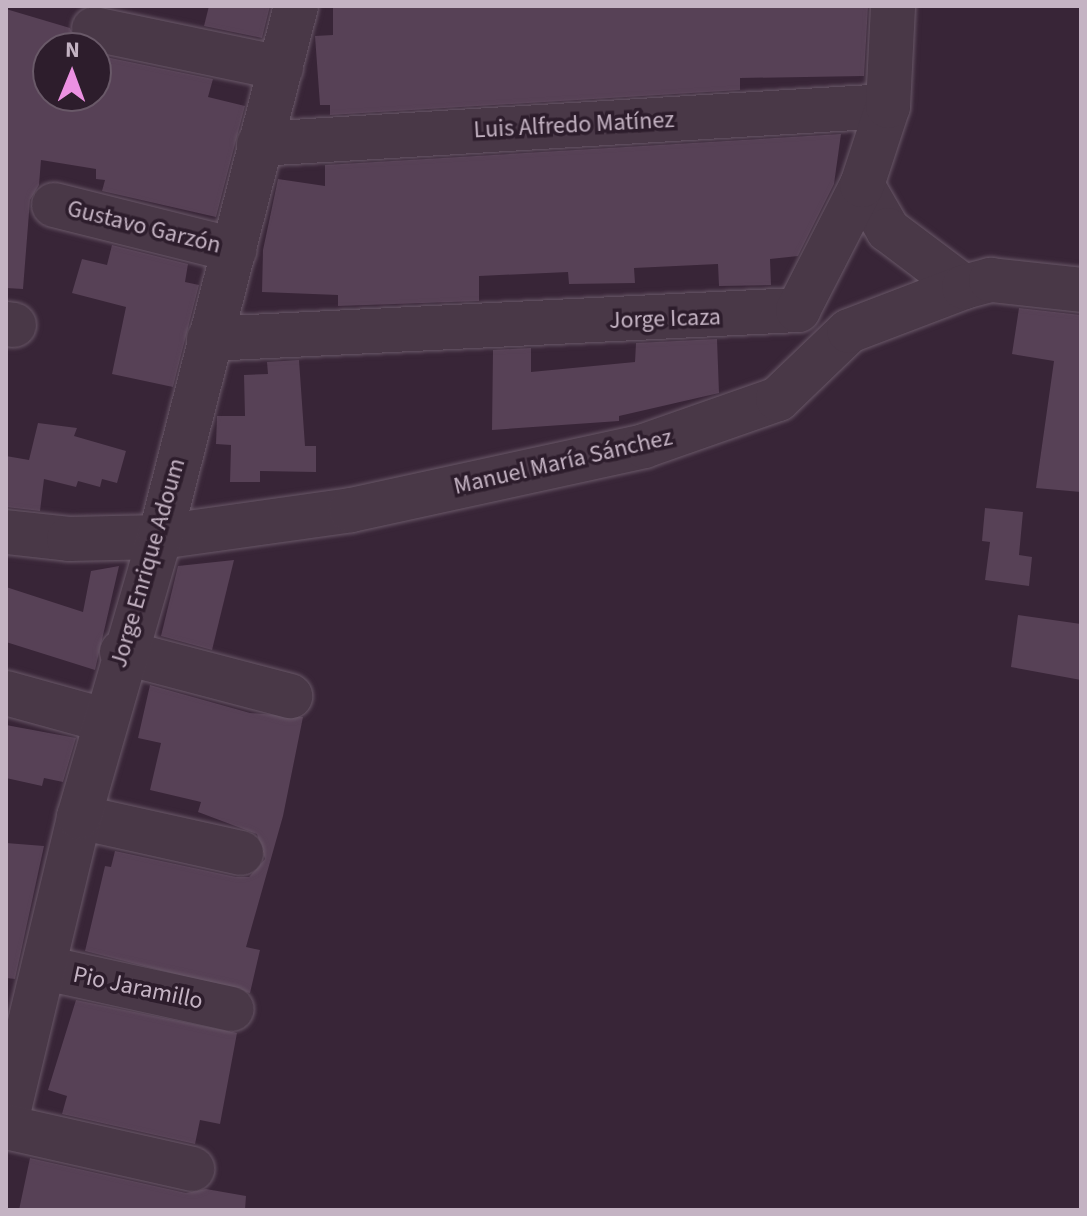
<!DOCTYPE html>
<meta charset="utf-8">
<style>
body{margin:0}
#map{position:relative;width:1087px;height:1216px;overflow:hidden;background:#382537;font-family:"Source Sans 3",sans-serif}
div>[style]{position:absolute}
.building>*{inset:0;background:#574156}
.roads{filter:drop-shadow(0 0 2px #695868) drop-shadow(0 0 2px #695868)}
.minor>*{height:44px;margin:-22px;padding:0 22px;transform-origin:22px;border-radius:22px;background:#493847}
span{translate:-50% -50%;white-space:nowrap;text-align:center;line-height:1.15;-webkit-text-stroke:7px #2d1d2c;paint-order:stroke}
.street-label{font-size:24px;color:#c4b3c3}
.frame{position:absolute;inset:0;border:8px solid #c4b3c3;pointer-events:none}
.north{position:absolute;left:32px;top:32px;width:80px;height:80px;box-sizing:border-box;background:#2d1d2c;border:2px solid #695968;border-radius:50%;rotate:1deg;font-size:22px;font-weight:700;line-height:32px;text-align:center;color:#c4b3c3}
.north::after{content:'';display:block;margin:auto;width:28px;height:36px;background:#ec91e2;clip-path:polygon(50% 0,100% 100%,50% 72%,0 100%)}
</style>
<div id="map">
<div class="building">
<i style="clip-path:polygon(209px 6px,270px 6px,262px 38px,204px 26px)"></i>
<i style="clip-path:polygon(333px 6px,868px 6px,864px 76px,740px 78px,740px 90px,330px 115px,330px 105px,320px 105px,315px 36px,333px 35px)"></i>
<i style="clip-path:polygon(6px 9px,70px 28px,78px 48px,48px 48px,48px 96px,96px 96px,96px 55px,213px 79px,208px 97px,245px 106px,216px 217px,102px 191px,105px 180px,96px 179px,96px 169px,41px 160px,39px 185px,30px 200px,23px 289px,6px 288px)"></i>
<i style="clip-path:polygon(841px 134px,834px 184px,798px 256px,770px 259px,771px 285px,719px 286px,718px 264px,634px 268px,635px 283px,569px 284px,568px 272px,479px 276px,479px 301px,338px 306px,338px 295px,262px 292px,263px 250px,278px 179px,325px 186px,325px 165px)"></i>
<i style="clip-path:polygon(112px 245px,188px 264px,185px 282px,199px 285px,173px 387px,112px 374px,126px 307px,72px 293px,82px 259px,107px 265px)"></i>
<i style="clip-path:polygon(1019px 308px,1081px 315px,1081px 492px,1036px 488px,1054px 361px,1012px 354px)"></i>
<i style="clip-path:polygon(717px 339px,719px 393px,619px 416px,619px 421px,492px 430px,493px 350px,531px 348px,531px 372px,635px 362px,636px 343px)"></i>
<i style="clip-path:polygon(299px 360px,305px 446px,316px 446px,316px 472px,260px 471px,260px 482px,230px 482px,231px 445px,216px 444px,217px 416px,245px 416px,244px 375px,268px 374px,267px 362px)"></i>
<i style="clip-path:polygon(38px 423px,77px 428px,74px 436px,126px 451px,117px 483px,102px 479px,100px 487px,78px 481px,76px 487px,44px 479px,40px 511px,6px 507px,6px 456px,29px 460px)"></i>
<i style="clip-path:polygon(985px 508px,1023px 512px,1019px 555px,1032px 557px,1029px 586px,985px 580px,990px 542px,982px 541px)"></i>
<i style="clip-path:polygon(234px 560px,212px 650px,161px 636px,178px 566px)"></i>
<i style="clip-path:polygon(119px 566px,95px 670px,6px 642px,6px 587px,83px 612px,91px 571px)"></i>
<i style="clip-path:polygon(1018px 615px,1081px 624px,1081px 680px,1011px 667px)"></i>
<i style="clip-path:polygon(150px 685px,250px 713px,303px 717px,283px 816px,246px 947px,260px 950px,250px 993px,85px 951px,105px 866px,111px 867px,115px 851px,236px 877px,249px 877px,265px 859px,257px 834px,198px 812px,201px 802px,150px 790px,161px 743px,138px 738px)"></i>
<i style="clip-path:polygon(6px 725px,76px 738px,63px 782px,44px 778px,42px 786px,6px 778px)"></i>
<i style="clip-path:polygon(6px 843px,44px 846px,15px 979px,6px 978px)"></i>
<i style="clip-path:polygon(76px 1000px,237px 1033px,220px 1124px,200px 1120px,195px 1144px,62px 1114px,67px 1096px,48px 1090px)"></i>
<i style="clip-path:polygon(30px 1158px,186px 1193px,206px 1189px,246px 1196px,245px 1210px,19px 1210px)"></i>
</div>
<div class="roads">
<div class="minor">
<i style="left:94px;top:29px;width:191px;rotate:11.8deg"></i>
<i style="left:259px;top:144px;width:630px;rotate:-3.46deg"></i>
<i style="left:862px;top:185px;width:52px;rotate:60deg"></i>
<i style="left:888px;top:230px;width:95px;rotate:36.9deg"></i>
<i style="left:54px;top:205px;width:186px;rotate:14deg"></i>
<i style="left:6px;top:324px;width:8px;rotate:7deg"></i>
<i style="left:209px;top:339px;width:590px;rotate:-2.82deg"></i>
<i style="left:798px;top:310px;width:140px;rotate:-62.9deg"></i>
<i style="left:862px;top:185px;width:83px;rotate:-71.8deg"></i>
<i style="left:888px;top:106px;width:100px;rotate:-87.1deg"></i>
<i style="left:6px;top:532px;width:63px;rotate:6.3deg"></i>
<i style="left:69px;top:539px;width:91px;rotate:-1.3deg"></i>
<i style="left:160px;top:537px;width:193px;rotate:-8deg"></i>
<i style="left:351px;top:510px;width:300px;rotate:-12.3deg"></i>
<i style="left:644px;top:446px;width:142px;rotate:-19.3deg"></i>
<i style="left:778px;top:399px;width:98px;rotate:-43.8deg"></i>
<i style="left:849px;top:331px;width:123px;rotate:-20.9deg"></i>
<i style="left:964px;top:287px;width:28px;rotate:-15deg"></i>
<i style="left:991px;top:280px;width:91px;rotate:6.3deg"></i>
<i style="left:122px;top:652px;width:174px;rotate:14.7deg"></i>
<i style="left:6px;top:693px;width:102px;rotate:15.4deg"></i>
<i style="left:79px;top:817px;width:166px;rotate:12.5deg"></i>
<i style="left:45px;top:968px;width:191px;rotate:12.4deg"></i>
<i style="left:6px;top:1122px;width:314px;rotate:-76.5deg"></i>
<i style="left:79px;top:817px;width:291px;rotate:-73.9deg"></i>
<i style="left:160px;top:537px;width:548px;rotate:-75.63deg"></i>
<i style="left:6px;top:1127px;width:191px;rotate:12.7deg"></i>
</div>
</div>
<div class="street-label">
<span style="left:574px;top:125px;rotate:-3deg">Luis Alfredo Matínez</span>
<span style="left:144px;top:227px;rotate:14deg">Gustavo Garzón</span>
<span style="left:665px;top:319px;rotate:-2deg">Jorge Icaza</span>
<span style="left:563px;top:462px;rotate:-13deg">Manuel María Sánchez</span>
<span style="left:148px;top:563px;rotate:-74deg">Jorge Enrique Adoum</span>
<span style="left:138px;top:988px;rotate:12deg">Pio Jaramillo</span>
</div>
<div class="frame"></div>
<div class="north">N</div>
</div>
